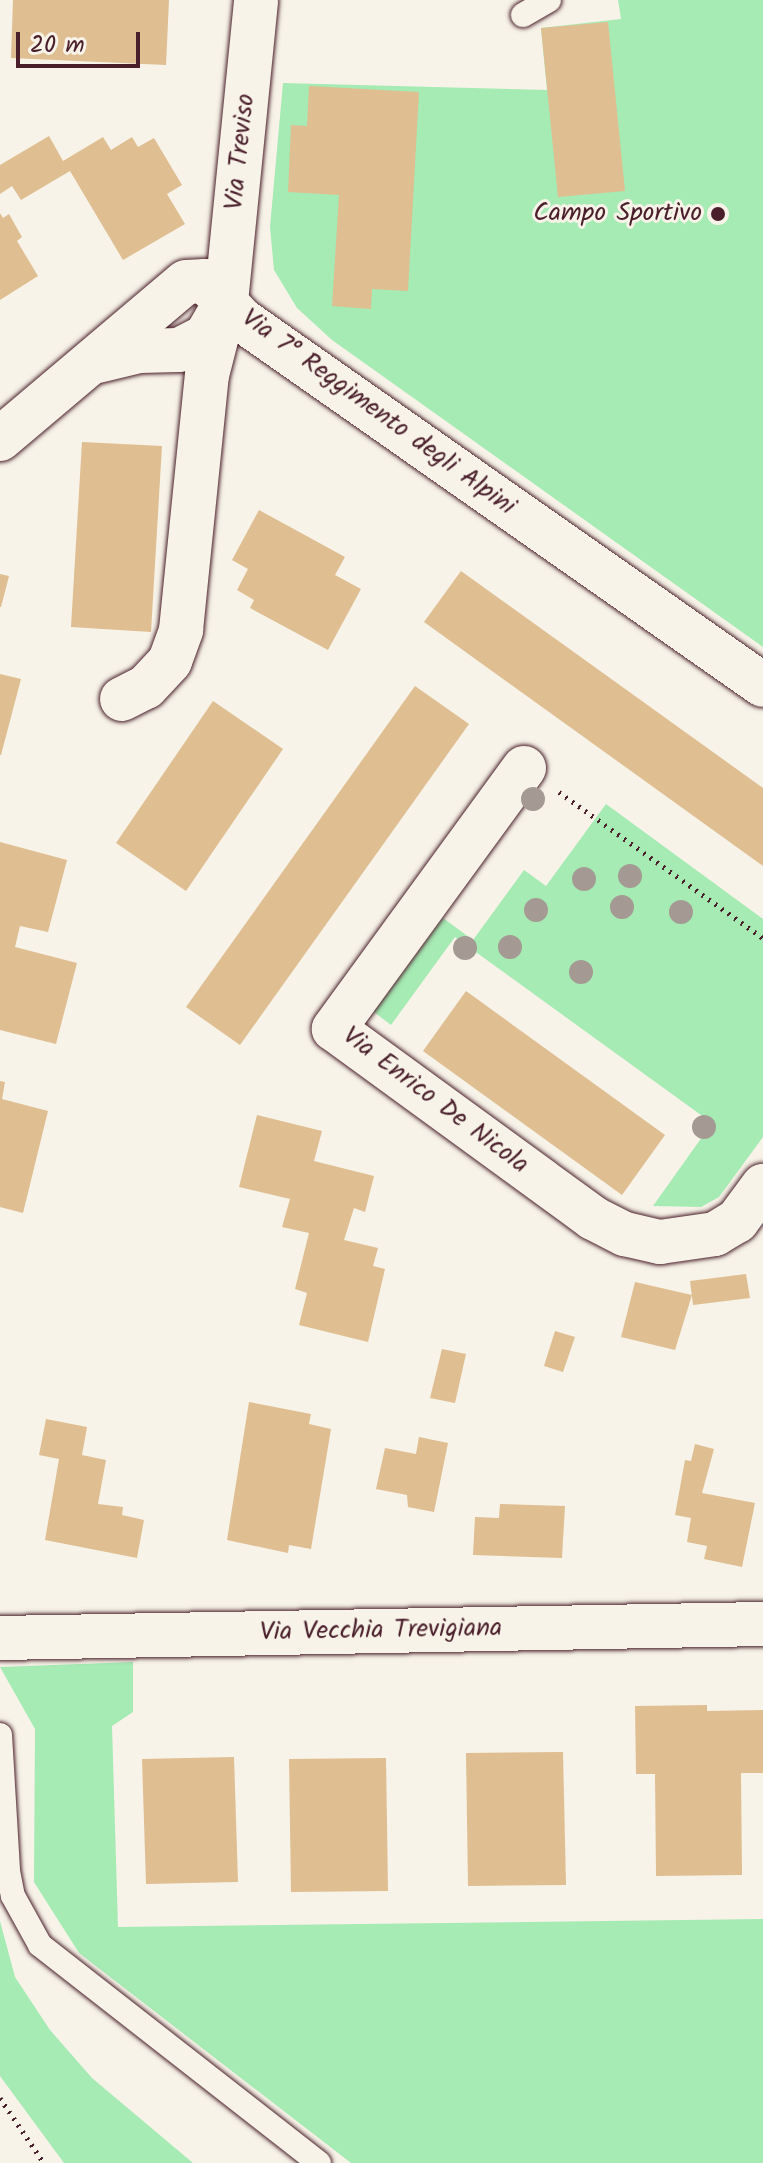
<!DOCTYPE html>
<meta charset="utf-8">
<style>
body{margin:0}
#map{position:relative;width:763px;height:2163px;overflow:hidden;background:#f7f3e8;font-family:Kalam,sans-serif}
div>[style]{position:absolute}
.green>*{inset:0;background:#a6eab4}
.building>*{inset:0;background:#dfbe91}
.path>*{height:5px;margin-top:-2.5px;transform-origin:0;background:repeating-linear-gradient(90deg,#4a1f2b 0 2px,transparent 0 8px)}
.roads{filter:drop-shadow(0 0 2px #4a1f2b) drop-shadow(0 0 2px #4a1f2b)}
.lane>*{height:24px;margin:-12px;padding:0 12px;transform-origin:12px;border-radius:12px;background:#f7f3e8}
.street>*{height:44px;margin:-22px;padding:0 22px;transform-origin:22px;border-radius:22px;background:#f7f3e8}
.secondary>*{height:44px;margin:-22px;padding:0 22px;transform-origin:22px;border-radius:22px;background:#f7f3e8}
.trees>*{width:24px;height:24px;margin:-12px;border-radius:50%;background:#a49a93}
.dots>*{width:22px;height:22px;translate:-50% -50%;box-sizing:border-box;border:4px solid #f7f3e8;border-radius:50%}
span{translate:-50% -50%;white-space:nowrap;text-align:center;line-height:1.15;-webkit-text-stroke:6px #f7f3e8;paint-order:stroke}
.street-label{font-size:26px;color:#4a1f2b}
.poi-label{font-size:26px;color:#4a1f2b}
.right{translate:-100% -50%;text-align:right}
.scale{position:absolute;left:16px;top:32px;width:124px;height:36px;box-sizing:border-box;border:4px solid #4a1f2b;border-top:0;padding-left:10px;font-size:24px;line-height:28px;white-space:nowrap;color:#4a1f2b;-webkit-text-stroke:6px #f7f3e8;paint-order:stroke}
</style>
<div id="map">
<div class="green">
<i style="clip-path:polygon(618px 0,763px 0,763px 647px,332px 340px,297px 308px,274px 270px,270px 227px,283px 83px,547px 90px,541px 28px,621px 19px)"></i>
<i style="clip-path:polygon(606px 804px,763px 919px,763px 1137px,719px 1197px,701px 1207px,653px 1206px,712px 1123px,455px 937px,391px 1025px,374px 1012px,443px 918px,473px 940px,524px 870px,546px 886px)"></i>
<i style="clip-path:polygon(133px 1662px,133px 1712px,112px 1726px,118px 1927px,763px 1919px,763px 2163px,351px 2163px,79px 1953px,34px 1882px,35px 1729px,0 1667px)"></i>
<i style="clip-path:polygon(0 1921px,15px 1977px,50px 2030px,92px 2078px,193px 2163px,64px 2163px,0 2076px)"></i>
</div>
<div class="building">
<i style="clip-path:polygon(13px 0,169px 0,166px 65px,11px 58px)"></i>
<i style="clip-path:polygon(608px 22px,625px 191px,558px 197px,541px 28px)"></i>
<i style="clip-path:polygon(309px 86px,419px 92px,408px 291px,372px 289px,371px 309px,332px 306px,339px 195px,288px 192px,291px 125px,307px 126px)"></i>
<i style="clip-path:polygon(49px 136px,63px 161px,103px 137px,111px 150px,132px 137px,138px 147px,154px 138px,182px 185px,167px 194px,185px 224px,123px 260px,70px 171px,21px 200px,12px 186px,0 194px,0 165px)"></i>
<i style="clip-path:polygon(0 213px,3px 218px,9px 214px,22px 237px,17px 241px,38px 276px,0 300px)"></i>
<i style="clip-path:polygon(82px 442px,162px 446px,151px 632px,71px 627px)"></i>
<i style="clip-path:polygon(259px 510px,345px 557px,335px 575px,361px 589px,328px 650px,250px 608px,254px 600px,237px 590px,248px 569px,232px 560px)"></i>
<i style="clip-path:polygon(461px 571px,763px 788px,763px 866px,424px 622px)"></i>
<i style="clip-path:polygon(0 574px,9px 576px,1px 607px,0 607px)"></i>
<i style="clip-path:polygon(0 674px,21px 679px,1px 755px,0 755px)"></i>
<i style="clip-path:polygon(415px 686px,469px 724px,240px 1045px,186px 1007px)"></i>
<i style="clip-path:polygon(213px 701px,283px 749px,186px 891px,116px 843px)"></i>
<i style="clip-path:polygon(0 842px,67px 860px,48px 932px,20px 926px,15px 947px,77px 963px,56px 1044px,0 1030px)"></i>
<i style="clip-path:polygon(466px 991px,665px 1135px,622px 1195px,423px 1051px)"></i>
<i style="clip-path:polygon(0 1081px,5px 1082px,2px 1099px,48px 1111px,23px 1213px,0 1207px)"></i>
<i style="clip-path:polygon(257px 1115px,322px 1131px,314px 1161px,374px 1176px,365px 1212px,354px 1208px,344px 1240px,378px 1248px,373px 1266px,385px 1269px,368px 1342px,299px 1325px,307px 1293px,295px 1289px,309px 1233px,282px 1227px,290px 1199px,239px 1187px)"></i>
<i style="clip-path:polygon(746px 1274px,750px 1298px,693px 1305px,690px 1281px)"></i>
<i style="clip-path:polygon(635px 1282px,692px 1295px,675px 1350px,621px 1337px)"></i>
<i style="clip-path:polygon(555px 1331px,575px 1337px,563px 1372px,544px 1366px)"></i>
<i style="clip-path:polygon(442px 1349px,466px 1354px,455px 1403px,430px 1398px)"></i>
<i style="clip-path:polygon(249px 1402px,311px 1414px,309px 1424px,331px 1429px,311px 1549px,289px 1545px,288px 1553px,227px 1540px)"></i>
<i style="clip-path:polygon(46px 1419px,87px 1427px,82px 1455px,106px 1460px,98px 1504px,123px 1507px,122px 1515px,144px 1520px,137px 1558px,45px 1540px,59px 1459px,39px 1455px)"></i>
<i style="clip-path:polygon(419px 1437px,448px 1443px,434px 1512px,408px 1507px,407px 1495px,376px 1489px,385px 1448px,416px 1454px)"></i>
<i style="clip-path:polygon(695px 1444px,714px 1449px,702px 1493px,755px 1503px,742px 1567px,704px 1559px,707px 1546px,687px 1542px,691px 1518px,675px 1515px,685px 1460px,691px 1461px)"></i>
<i style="clip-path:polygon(500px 1504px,565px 1506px,562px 1558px,473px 1555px,475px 1517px,499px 1518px)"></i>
<i style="clip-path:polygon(707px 1705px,707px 1711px,763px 1710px,763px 1773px,741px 1773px,742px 1875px,656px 1876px,655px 1774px,636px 1774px,635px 1706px)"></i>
<i style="clip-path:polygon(563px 1752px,566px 1885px,468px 1886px,466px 1753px)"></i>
<i style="clip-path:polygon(234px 1757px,238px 1882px,146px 1884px,142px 1759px)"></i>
<i style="clip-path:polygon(386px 1758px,388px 1891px,291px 1892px,289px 1759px)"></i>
</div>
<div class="path">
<i style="left:559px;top:792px;width:251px;rotate:35.6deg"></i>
<i style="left:0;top:2098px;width:78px;rotate:55.9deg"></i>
</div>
<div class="roads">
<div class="lane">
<i style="left:523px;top:15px;width:30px;rotate:-30deg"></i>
<i style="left:0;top:1735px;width:136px;rotate:86.6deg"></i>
<i style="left:8px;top:1871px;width:25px;rotate:79deg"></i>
<i style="left:13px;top:1896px;width:56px;rotate:61.1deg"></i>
<i style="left:40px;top:1945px;width:354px;rotate:38deg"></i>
</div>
<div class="street">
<i style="left:94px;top:362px;width:46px;rotate:-13.7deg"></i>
<i style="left:139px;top:351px;width:40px;rotate:-1.4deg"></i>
<i style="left:179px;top:350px;width:30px;rotate:-27deg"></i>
<i style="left:206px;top:336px;width:39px;rotate:-60deg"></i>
<i style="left:226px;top:302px;width:303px;rotate:-84.3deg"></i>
<i style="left:0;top:439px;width:243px;rotate:-40.2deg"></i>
<i style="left:186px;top:282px;width:19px;rotate:-3deg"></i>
<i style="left:205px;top:281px;width:54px;rotate:46.5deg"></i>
<i style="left:242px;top:320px;width:636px;rotate:35.01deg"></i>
<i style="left:122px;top:699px;width:27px;rotate:-27deg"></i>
<i style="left:146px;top:687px;width:35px;rotate:-47deg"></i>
<i style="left:170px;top:661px;width:33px;rotate:-70deg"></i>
<i style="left:181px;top:630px;width:256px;rotate:-84.2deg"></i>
<i style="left:207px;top:375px;width:65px;rotate:-75.7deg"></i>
<i style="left:524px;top:768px;width:323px;rotate:126.1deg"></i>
<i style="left:334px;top:1029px;width:321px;rotate:36.1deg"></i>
<i style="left:593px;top:1218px;width:36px;rotate:27deg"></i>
<i style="left:625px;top:1234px;width:36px;rotate:13deg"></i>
<i style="left:660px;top:1242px;width:56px;rotate:-8.3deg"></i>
<i style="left:715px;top:1234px;width:26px;rotate:-31deg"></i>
<i style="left:737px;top:1221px;width:44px;rotate:-53.4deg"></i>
</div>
<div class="secondary">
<i style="left:0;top:1638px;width:763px;rotate:-1.05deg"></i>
</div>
</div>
<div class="trees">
<i style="left:533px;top:799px"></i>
<i style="left:630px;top:876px"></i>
<i style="left:584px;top:879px"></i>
<i style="left:622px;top:907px"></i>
<i style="left:536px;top:910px"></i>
<i style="left:681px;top:912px"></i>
<i style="left:510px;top:947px"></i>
<i style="left:465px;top:948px"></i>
<i style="left:581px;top:972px"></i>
<i style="left:704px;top:1127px"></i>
</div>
<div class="dots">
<i style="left:718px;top:214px;background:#4a1f2b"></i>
</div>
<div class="street-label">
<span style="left:241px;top:152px;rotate:-84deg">Via Treviso</span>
<span style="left:378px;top:413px;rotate:36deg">Via 7° Reggimento degli Alpini</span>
<span style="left:435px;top:1101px;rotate:37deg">Via Enrico De Nicola</span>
<span style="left:381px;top:1631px;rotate:-1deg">Via Vecchia Trevigiana</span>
</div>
<div class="poi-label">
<span class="right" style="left:702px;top:214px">Campo Sportivo</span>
</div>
<div class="scale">20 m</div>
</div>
